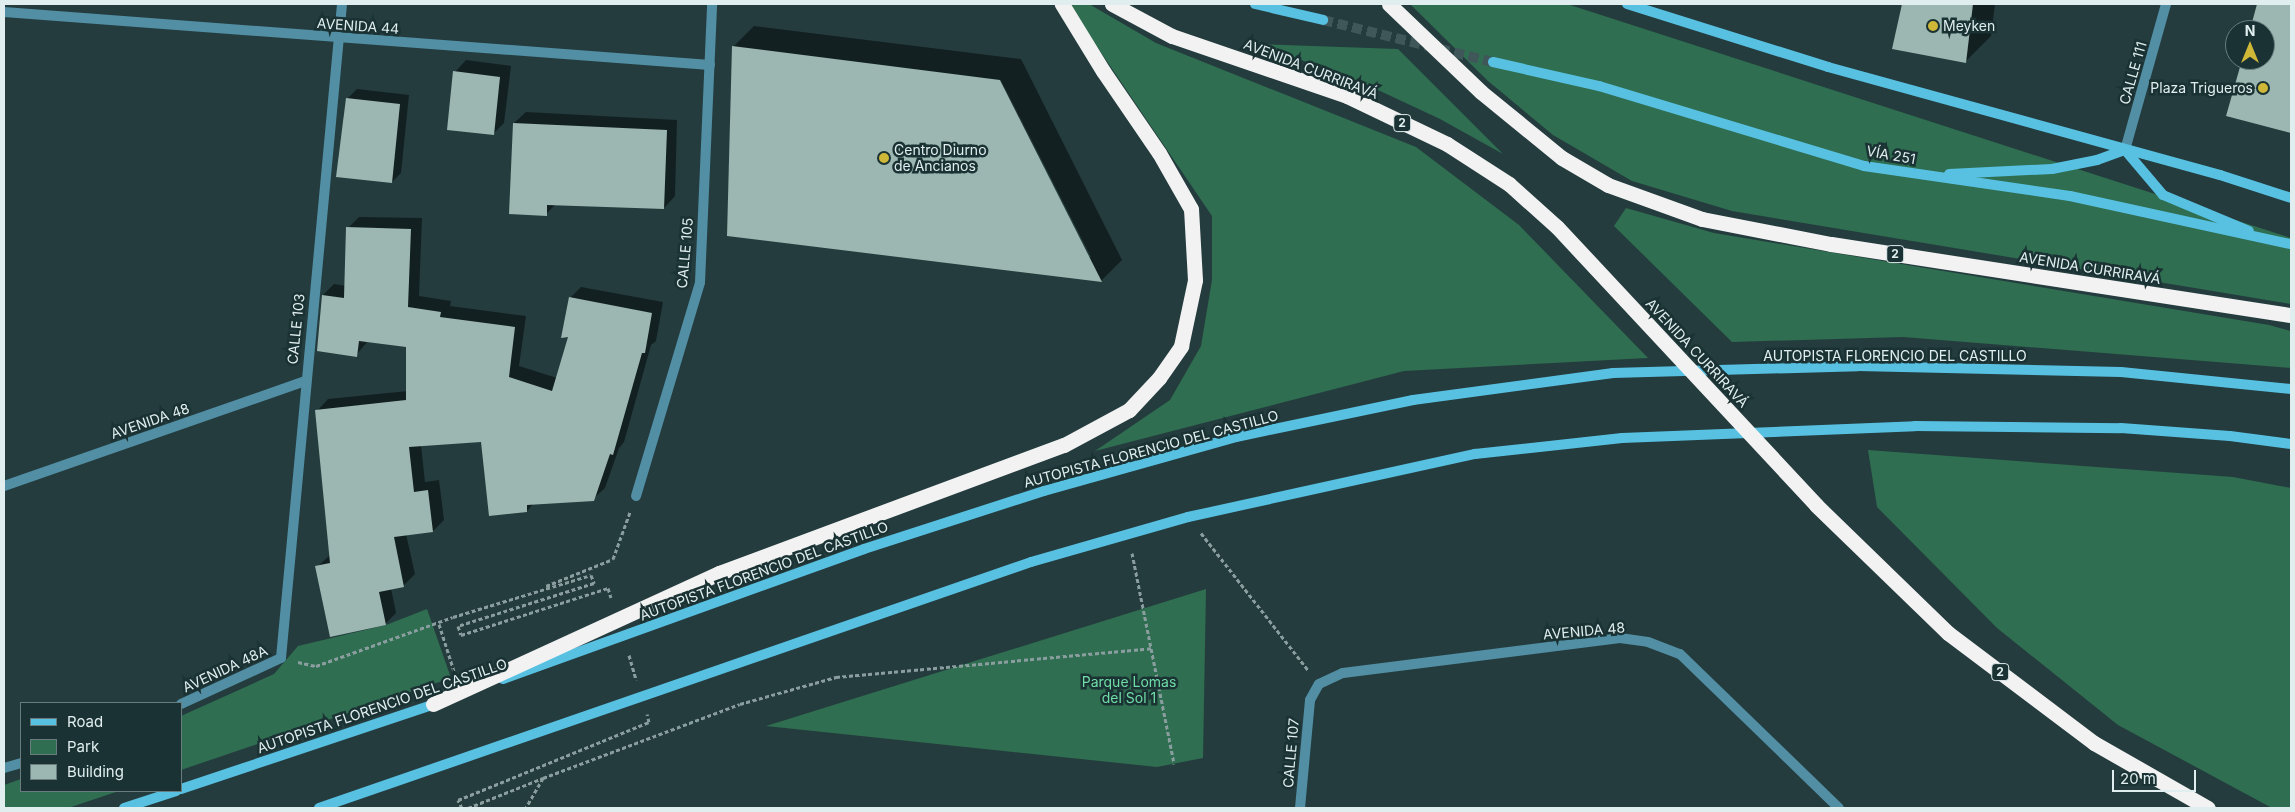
<!DOCTYPE html>
<meta charset="utf-8">
<style>
body{margin:0}
#map{position:relative;width:2295px;height:812px;overflow:hidden;background:#243c3e;font-family:Inter,sans-serif}
div>[style]{position:absolute}
.green>*{inset:0;background:#2f6e50}
.shadow>*{inset:0;background:#0007}
.building>*{inset:0;background:#9cb7b1}
.secondary-tunnel>*{height:10px;margin-top:-5px;transform-origin:0;background:repeating-linear-gradient(90deg,#405759 0 10px,transparent 0 15px)}
.path>*{height:3px;margin-top:-1.5px;transform-origin:0;background:repeating-linear-gradient(90deg,#8b9e9f 0 4px,transparent 0 6.5px)}
.street>*{height:10px;margin:-5px;padding:0 5px;transform-origin:5px;border-radius:5px;background:#528fa4}
.secondary>*{height:10px;margin:-5px;padding:0 5px;transform-origin:5px;border-radius:5px;background:#58c1e2}
.highway>*{height:15px;margin:-7.5px;padding:0 7.5px;transform-origin:7.5px;border-radius:7.5px;background:#f2f2f2}
.dots>*{width:14px;height:14px;translate:-50% -50%;box-sizing:border-box;border:2px solid #1a3233;border-radius:50%}
span{translate:-50% -50%;white-space:nowrap;text-align:center;line-height:1.15;-webkit-text-stroke:5px #1a3233;paint-order:stroke}
.shield-label span{padding:1px 4px;background:#1a3233;border:1px solid;border-radius:4px;-webkit-text-stroke-width:0}
.shield-label{font-size:12px;color:#e0eeef;font-weight:700}
.street-label{font-size:14px;color:#e0eeef}
.poi-label{font-size:14px;color:#e0eeef}
.left{translate:0 -50%;text-align:left}
.right{translate:-100% -50%;text-align:right}
.park-label{font-size:14px;color:#70dca6}
.frame{position:absolute;inset:0;border:5px solid #e0eeef;pointer-events:none}
.legend{position:absolute;left:20px;top:702px;width:162px;height:90px;box-sizing:border-box;background:#1a3233;border:1px solid #697d7e;margin:0;padding:6px 9px;list-style:none;font-size:15px;color:#e0eeef}
.legend li{display:flex;align-items:center;gap:10px;height:25px}
.legend b{width:25px;border:1px solid #697d7e}
.north{position:absolute;left:2225px;top:20px;width:50px;height:50px;box-sizing:border-box;background:#1a3233;border:1px solid #697d7e;border-radius:50%;rotate:0deg;font-size:14px;font-weight:700;line-height:20px;text-align:center;color:#e0eeef}
.north::after{content:'';display:block;margin:auto;width:18px;height:22px;background:#cfb837;clip-path:polygon(50% 0,100% 100%,50% 72%,0 100%)}
.scale{position:absolute;left:2112px;top:770px;width:84px;height:22px;box-sizing:border-box;border:2px solid #e0eeef;border-top:0;padding-left:6px;font-size:15px;line-height:18px;white-space:nowrap;color:#e0eeef;-webkit-text-stroke:4px #1a3233;paint-order:stroke}
</style>
<div id="map">
<div class="green">
<i style="clip-path:polygon(1068px 4px,1089px 4px,1156px 43px,1416px 147px,1519px 225px,1648px 358px,1404px 371px,1095px 451px,1170px 400px,1201px 346px,1212px 280px,1212px 216px)"></i>
<i style="clip-path:polygon(1410px 4px,1567px 4px,2291px 238px,2291px 304px,1732px 211px,1632px 181px,1553px 135px,1488px 81px)"></i>
<i style="clip-path:polygon(1259px 44px,1398px 49px,1503px 154px,1440px 119px,1363px 83px)"></i>
<i style="clip-path:polygon(1626px 208px,1714px 233px,2269px 325px,2291px 331px,2291px 368px,1903px 337px,1732px 342px,1614px 226px)"></i>
<i style="clip-path:polygon(1868px 450px,2233px 477px,2291px 488px,2291px 808px,2272px 808px,2118px 725px,1997px 628px,1877px 507px)"></i>
<i style="clip-path:polygon(1206px 589px,1203px 758px,1157px 767px,766px 726px)"></i>
<i style="clip-path:polygon(427px 609px,451px 678px,181px 770px,181px 716px,274px 674px,298px 646px,386px 625px)"></i>
<i style="clip-path:polygon(21px 779px,21px 791px,119px 791px,68px 808px,4px 808px,4px 785px)"></i>
</div>
<div class="shadow">
<i style="clip-path:polygon(1904px 4px,1995px 4px,1991px 36px,1965px 62px,1893px 48px)"></i>
<i style="clip-path:polygon(2258px 4px,2291px 4px,2291px 132px,2228px 115px,2243px 60px,2265px 60px,2265px 30px,2251px 30px)"></i>
<i style="clip-path:polygon(evenodd,754px 26px,1021px 59px,1122px 260px,1101px 281px,728px 234px,733px 47px,754px 26px,998px 74px,1091px 257px,1088px 257px,998px 74px)"></i>
<i style="clip-path:polygon(466px 60px,511px 66px,504px 123px,493px 134px,455px 72px)"></i>
<i style="clip-path:polygon(357px 89px,409px 95px,401px 173px,392px 182px,348px 98px)"></i>
<i style="clip-path:polygon(526px 112px,677px 120px,675px 196px,664px 208px,556px 204px,546px 214px,514px 123px)"></i>
<i style="clip-path:polygon(359px 217px,422px 218px,419px 296px,451px 301px,450px 306px,526px 316px,519px 366px,557px 378px,569px 336px,570px 298px,581px 287px,663px 302px,656px 341px,651px 345px,624px 442px,619px 448px,605px 488px,593px 499px,534px 503px,527px 511px,482px 440px,421px 445px,425px 482px,439px 480px,444px 520px,433px 531px,406px 534px,415px 574px,403px 586px,391px 588px,396px 613px,385px 624px,317px 567px,330px 555px,317px 411px,328px 399px,408px 391px,407px 346px,368px 341px,356px 355px,323px 295px,334px 284px,346px 286px,348px 228px)"></i>
</div>
<div class="building">
<i style="clip-path:polygon(1902px 4px,1973px 4px,1966px 63px,1892px 49px)"></i>
<i style="clip-path:polygon(2257px 4px,2291px 4px,2291px 133px,2226px 116px,2242px 60px,2265px 60px,2265px 30px,2250px 30px)"></i>
<i style="clip-path:polygon(732px 46px,1000px 80px,1102px 282px,727px 236px)"></i>
<i style="clip-path:polygon(453px 71px,500px 77px,494px 135px,447px 130px)"></i>
<i style="clip-path:polygon(346px 98px,400px 104px,392px 183px,336px 177px)"></i>
<i style="clip-path:polygon(513px 123px,667px 130px,664px 209px,547px 205px,547px 216px,509px 214px)"></i>
<i style="clip-path:polygon(346px 227px,411px 229px,408px 307px,441px 312px,440px 317px,515px 327px,509px 377px,552px 391px,568px 337px,561px 338px,569px 297px,652px 313px,645px 353px,642px 353px,613px 455px,610px 454px,594px 501px,527px 505px,527px 512px,489px 516px,481px 442px,409px 447px,414px 492px,428px 490px,433px 532px,394px 537px,404px 587px,379px 592px,386px 625px,330px 637px,315px 566px,330px 563px,315px 410px,406px 400px,406px 347px,359px 341px,357px 357px,317px 351px,322px 295px,344px 298px)"></i>
</div>
<div class="secondary-tunnel">
<i style="left:1323px;top:20px;width:175px;rotate:13.9deg"></i>
</div>
<div class="path">
<i style="left:1201px;top:533px;width:174px;rotate:52deg"></i>
<i style="left:1132px;top:553px;width:215px;rotate:78.7deg"></i>
<i style="left:546px;top:586px;width:72px;rotate:-21.9deg"></i>
<i style="left:613px;top:559px;width:50px;rotate:-70.1deg"></i>
<i style="left:439px;top:624px;width:49px;rotate:72.3deg"></i>
<i style="left:629px;top:655px;width:26px;rotate:74deg"></i>
<i style="left:298px;top:662px;width:18px;rotate:13deg"></i>
<i style="left:316px;top:666px;width:145px;rotate:-19.7deg"></i>
<i style="left:453px;top:617px;width:144px;rotate:-16.9deg"></i>
<i style="left:591px;top:575px;width:9px;rotate:69deg"></i>
<i style="left:594px;top:583px;width:143px;rotate:162.5deg"></i>
<i style="left:458px;top:626px;width:9px;rotate:72deg"></i>
<i style="left:461px;top:635px;width:154px;rotate:-17.7deg"></i>
<i style="left:608px;top:588px;width:10px;rotate:73deg"></i>
<i style="left:543px;top:778px;width:210px;rotate:-20.6deg"></i>
<i style="left:740px;top:704px;width:100px;rotate:-15.7deg"></i>
<i style="left:836px;top:677px;width:317px;rotate:-5.2deg"></i>
<i style="left:462px;top:808px;width:9px;rotate:-117deg"></i>
<i style="left:458px;top:800px;width:206px;rotate:-22.2deg"></i>
<i style="left:649px;top:722px;width:8px;rotate:-104deg"></i>
<i style="left:468px;top:808px;width:81px;rotate:-21.8deg"></i>
<i style="left:543px;top:778px;width:34px;rotate:120deg"></i>
</div>
<div class="street">
<i style="left:4px;top:12px;width:708px;rotate:4.29deg"></i>
<i style="left:2125px;top:150px;width:152px;rotate:-74.3deg"></i>
<i style="left:4px;top:486px;width:319px;rotate:-19.2deg"></i>
<i style="left:636px;top:496px;width:223px;rotate:-73.3deg"></i>
<i style="left:700px;top:282px;width:278px;rotate:-87.5deg"></i>
<i style="left:181px;top:704px;width:110px;rotate:-24.7deg"></i>
<i style="left:281px;top:658px;width:657px;rotate:-84.67deg"></i>
<i style="left:4px;top:768px;width:18px;rotate:-16deg"></i>
<i style="left:1300px;top:808px;width:108px;rotate:-84.7deg"></i>
<i style="left:1310px;top:700px;width:18px;rotate:-61deg"></i>
<i style="left:1319px;top:684px;width:26px;rotate:-25deg"></i>
<i style="left:1343px;top:673px;width:279px;rotate:-7.2deg"></i>
<i style="left:1620px;top:638px;width:28px;rotate:8deg"></i>
<i style="left:1648px;top:642px;width:34px;rotate:21deg"></i>
<i style="left:1680px;top:654px;width:221px;rotate:44.1deg"></i>
</div>
<div class="secondary">
<i style="left:1255px;top:4px;width:70px;rotate:13.2deg"></i>
<i style="left:1627px;top:4px;width:211px;rotate:17.4deg"></i>
<i style="left:1828px;top:67px;width:407px;rotate:15.4deg"></i>
<i style="left:2220px;top:175px;width:75px;rotate:17.9deg"></i>
<i style="left:1493px;top:62px;width:109px;rotate:12.8deg"></i>
<i style="left:1599px;top:86px;width:277px;rotate:16.8deg"></i>
<i style="left:1864px;top:166px;width:208px;rotate:8.3deg"></i>
<i style="left:2070px;top:196px;width:226px;rotate:12.3deg"></i>
<i style="left:2125px;top:150px;width:59px;rotate:49.8deg"></i>
<i style="left:2163px;top:195px;width:93px;rotate:22.7deg"></i>
<i style="left:1949px;top:174px;width:103px;rotate:-2.8deg"></i>
<i style="left:2052px;top:169px;width:46px;rotate:-11.3deg"></i>
<i style="left:2097px;top:160px;width:30px;rotate:-20deg"></i>
<i style="left:503px;top:679px;width:384px;rotate:-19.8deg"></i>
<i style="left:864px;top:549px;width:189px;rotate:-17.9deg"></i>
<i style="left:1044px;top:491px;width:199px;rotate:-15.7deg"></i>
<i style="left:1236px;top:437px;width:181px;rotate:-11.8deg"></i>
<i style="left:1413px;top:400px;width:202px;rotate:-7.7deg"></i>
<i style="left:1613px;top:373px;width:245px;rotate:-1.6deg"></i>
<i style="left:1858px;top:366px;width:263px;rotate:1.3deg"></i>
<i style="left:2121px;top:372px;width:171px;rotate:5.7deg"></i>
<i style="left:181px;top:789px;width:271px;rotate:-18.5deg"></i>
<i style="left:124px;top:808px;width:55px;rotate:-18.1deg"></i>
<i style="left:319px;top:808px;width:753px;rotate:-19.06deg"></i>
<i style="left:1031px;top:562px;width:163px;rotate:-16deg"></i>
<i style="left:1188px;top:517px;width:294px;rotate:-12.4deg"></i>
<i style="left:1475px;top:454px;width:148px;rotate:-6.2deg"></i>
<i style="left:1622px;top:438px;width:293px;rotate:-2.3deg"></i>
<i style="left:1915px;top:426px;width:206px;rotate:0.6deg"></i>
<i style="left:2121px;top:428px;width:109px;rotate:4.2deg"></i>
<i style="left:2230px;top:436px;width:62px;rotate:7.5deg"></i>
</div>
<div class="highway">
<i style="left:1112px;top:4px;width:68px;rotate:28.1deg"></i>
<i style="left:1172px;top:36px;width:185px;rotate:18.9deg"></i>
<i style="left:1347px;top:96px;width:111px;rotate:25.6deg"></i>
<i style="left:1447px;top:144px;width:74px;rotate:32.8deg"></i>
<i style="left:1509px;top:184px;width:64px;rotate:41.9deg"></i>
<i style="left:1557px;top:227px;width:380px;rotate:47deg"></i>
<i style="left:1816px;top:505px;width:184px;rotate:44.1deg"></i>
<i style="left:1948px;top:633px;width:183px;rotate:37deg"></i>
<i style="left:2094px;top:743px;width:131px;rotate:29.7deg"></i>
<i style="left:1389px;top:4px;width:127px;rotate:43.7deg"></i>
<i style="left:1481px;top:92px;width:104px;rotate:39.2deg"></i>
<i style="left:1562px;top:158px;width:53px;rotate:30.4deg"></i>
<i style="left:1608px;top:185px;width:100px;rotate:19.9deg"></i>
<i style="left:1702px;top:219px;width:131px;rotate:11deg"></i>
<i style="left:1831px;top:244px;width:465px;rotate:8.8deg"></i>
<i style="left:433px;top:704px;width:315px;rotate:-24.6deg"></i>
<i style="left:719px;top:573px;width:368px;rotate:-20.4deg"></i>
<i style="left:1064px;top:445px;width:74px;rotate:-28.3deg"></i>
<i style="left:1129px;top:410px;width:44px;rotate:-46.8deg"></i>
<i style="left:1159px;top:378px;width:39px;rotate:-55deg"></i>
<i style="left:1181px;top:346px;width:67px;rotate:-78deg"></i>
<i style="left:1195px;top:280px;width:71px;rotate:-93.2deg"></i>
<i style="left:1191px;top:209px;width:64px;rotate:-119.7deg"></i>
<i style="left:1159px;top:153px;width:99px;rotate:-124.3deg"></i>
<i style="left:1103px;top:71px;width:79px;rotate:-121.5deg"></i>
</div>
<div class="dots">
<i style="left:1933px;top:26px;background:#cfb837"></i>
<i style="left:2263px;top:88px;background:#cfb837"></i>
<i style="left:884px;top:158px;background:#cfb837"></i>
</div>
<div class="shield-label">
<span style="left:1402px;top:123px">2</span>
<span style="left:1895px;top:254px">2</span>
<span style="left:2000px;top:672px">2</span>
</div>
<div class="street-label">
<span style="left:358px;top:26px;rotate:4deg">AVENIDA 44</span>
<span style="left:1311px;top:69px;rotate:21deg">AVENIDA CURRIRAVÁ</span>
<span style="left:2133px;top:73px;rotate:-74deg">CALLE 111</span>
<span style="left:1891px;top:155px;rotate:10deg">VÍA 251</span>
<span style="left:685px;top:253px;rotate:-85deg">CALLE 105</span>
<span style="left:2090px;top:268px;rotate:9deg">AVENIDA CURRIRAVÁ</span>
<span style="left:296px;top:329px;rotate:-84deg">CALLE 103</span>
<span style="left:1697px;top:353px;rotate:47deg">AVENIDA CURRIRAVÁ</span>
<span style="left:1895px;top:356px">AUTOPISTA FLORENCIO DEL CASTILLO</span>
<span style="left:150px;top:421px;rotate:-19deg">AVENIDA 48</span>
<span style="left:1151px;top:449px;rotate:-15deg">AUTOPISTA FLORENCIO DEL CASTILLO</span>
<span style="left:764px;top:571px;rotate:-20deg">AUTOPISTA FLORENCIO DEL CASTILLO</span>
<span style="left:1584px;top:631px;rotate:-5deg">AVENIDA 48</span>
<span style="left:225px;top:669px;rotate:-25deg">AVENIDA 48A</span>
<span style="left:382px;top:706px;rotate:-19deg">AUTOPISTA FLORENCIO DEL CASTILLO</span>
<span style="left:1291px;top:753px;rotate:-85deg">CALLE 107</span>
</div>
<div class="poi-label">
<span class="left" style="left:1943px;top:26px">Meyken</span>
<span class="right" style="left:2253px;top:88px">Plaza Trigueros</span>
<span class="left" style="left:894px;top:158px">Centro Diurno<br>de Ancianos</span>
</div>
<div class="park-label">
<span style="left:1129px;top:690px">Parque Lomas<br>del Sol 1</span>
</div>
<div class="frame"></div>
<ul class="legend">
<li><b style="height:6px;background:#58c1e2"></b>Road</li>
<li><b style="height:14px;background:#2f6e50"></b>Park</li>
<li><b style="height:14px;background:#9cb7b1"></b>Building</li>
</ul>
<div class="north">N</div>
<div class="scale">20 m</div>
</div>
